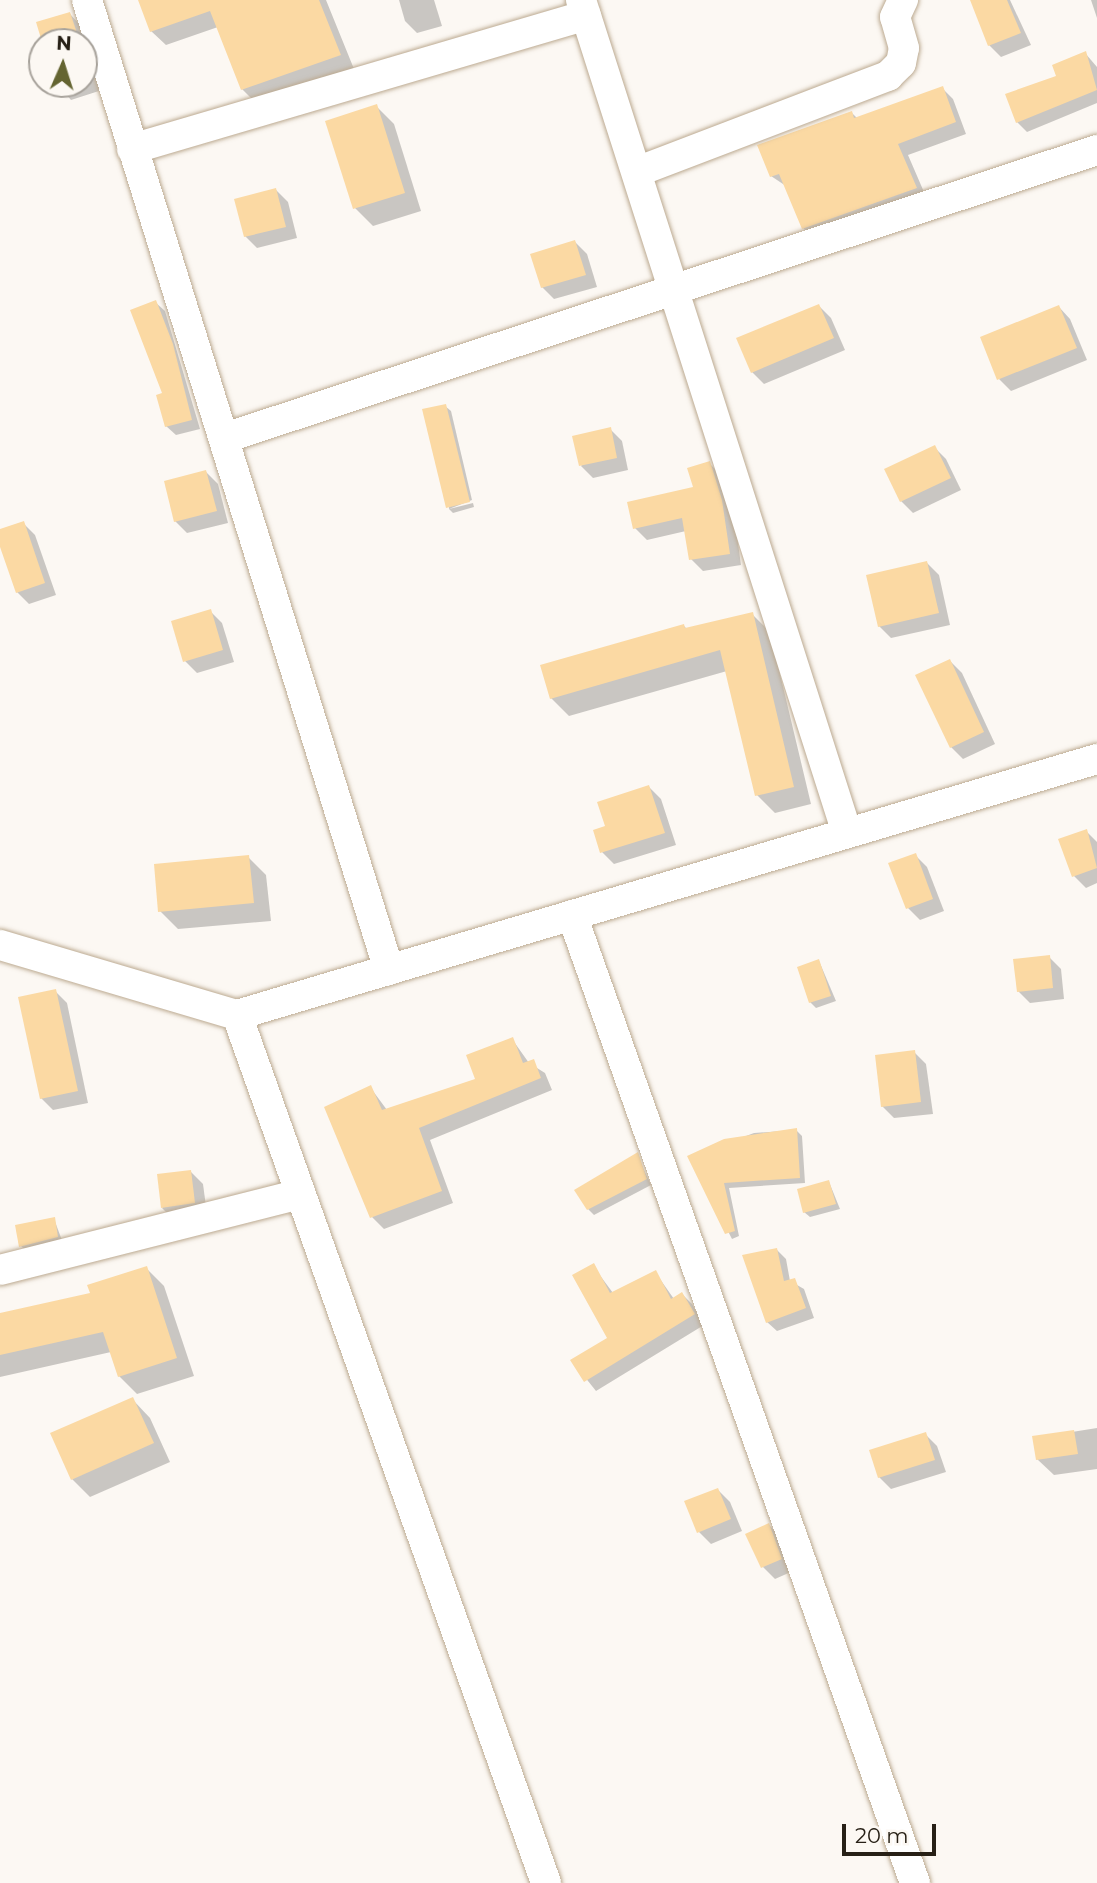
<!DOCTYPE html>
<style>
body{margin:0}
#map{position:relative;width:1097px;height:1883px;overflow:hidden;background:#fcf8f3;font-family:Montserrat,sans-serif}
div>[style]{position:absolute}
.shadow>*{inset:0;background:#0003}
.building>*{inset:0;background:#fbd9a3}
.roads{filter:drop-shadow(0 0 2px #bcaa91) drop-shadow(0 0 2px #bcaa91)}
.street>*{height:30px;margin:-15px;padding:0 15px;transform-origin:15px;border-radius:15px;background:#fff}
span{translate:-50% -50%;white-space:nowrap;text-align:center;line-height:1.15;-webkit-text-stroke:5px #fcf8f3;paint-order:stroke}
.north{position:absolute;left:28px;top:28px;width:70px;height:70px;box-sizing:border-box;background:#fcf8f3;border:2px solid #a7a29b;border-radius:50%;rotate:3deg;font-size:19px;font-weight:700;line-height:28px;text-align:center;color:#272016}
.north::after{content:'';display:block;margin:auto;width:24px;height:32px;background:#646431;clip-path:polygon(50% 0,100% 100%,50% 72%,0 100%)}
.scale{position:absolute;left:842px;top:1824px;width:94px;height:32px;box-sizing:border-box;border:4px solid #272016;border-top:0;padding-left:9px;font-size:21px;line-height:24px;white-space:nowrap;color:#272016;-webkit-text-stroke:5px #fcf8f3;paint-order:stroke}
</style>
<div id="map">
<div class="shadow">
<i style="clip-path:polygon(140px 0,326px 0,354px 69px,256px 103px,242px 89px,218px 27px,166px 45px,151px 31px)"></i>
<i style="clip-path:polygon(399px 0,434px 0,442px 26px,417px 33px,405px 21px)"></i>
<i style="clip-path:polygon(984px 0,1010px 0,1031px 45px,1001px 57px,989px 45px)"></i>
<i style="clip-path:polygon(1091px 0,1097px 0,1097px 19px,1097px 18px)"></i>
<i style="clip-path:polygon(70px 14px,81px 26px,102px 90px,71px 100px,57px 84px,84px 84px,84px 42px,44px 42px)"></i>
<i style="clip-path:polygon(1085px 53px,1097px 67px,1097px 103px,1027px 132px,1017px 122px)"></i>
<i style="clip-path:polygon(942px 88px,953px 99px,966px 134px,908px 155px,927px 199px,815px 239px,803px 228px,786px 186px,771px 176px,852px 113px,857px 118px)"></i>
<i style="clip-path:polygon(376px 106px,394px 124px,421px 211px,373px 226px,355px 208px)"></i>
<i style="clip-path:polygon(276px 190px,288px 202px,297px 238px,257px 248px,245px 236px)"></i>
<i style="clip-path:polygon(575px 242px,587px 254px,597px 287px,554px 299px,542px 287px)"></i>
<i style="clip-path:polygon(155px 302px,165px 311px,200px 429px,176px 435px,166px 426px)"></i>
<i style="clip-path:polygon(819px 306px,831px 318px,845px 350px,764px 384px,752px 372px)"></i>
<i style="clip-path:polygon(1059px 307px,1070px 319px,1087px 360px,1011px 391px,999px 379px)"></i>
<i style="clip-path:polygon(445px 406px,451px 411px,472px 500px,449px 509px)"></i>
<i style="clip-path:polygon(610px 429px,622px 441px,628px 470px,593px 478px,581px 466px)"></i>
<i style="clip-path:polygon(935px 448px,946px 459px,961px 490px,913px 513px,901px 501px)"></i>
<i style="clip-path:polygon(709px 463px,721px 475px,734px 514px,741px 565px,703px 571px,691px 559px,686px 531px,647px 540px,635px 528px,695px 489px)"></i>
<i style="clip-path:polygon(206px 472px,218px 484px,228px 523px,187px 533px,175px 521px)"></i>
<i style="clip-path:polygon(473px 503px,474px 507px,453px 513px,449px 509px)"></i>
<i style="clip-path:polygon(23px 523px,35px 535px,56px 595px,29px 604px,17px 592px,0 542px,0 531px)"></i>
<i style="clip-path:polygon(927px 563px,939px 575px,950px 625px,891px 638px,879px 626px)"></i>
<i style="clip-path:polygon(210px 611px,222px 623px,234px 662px,197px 673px,185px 661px)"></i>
<i style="clip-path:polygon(752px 614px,770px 632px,811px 804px,775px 813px,757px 795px,727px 671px,569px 716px,551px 698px,684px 626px,687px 629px)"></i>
<i style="clip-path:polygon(950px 661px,962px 673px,995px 744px,963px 759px,951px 747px)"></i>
<i style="clip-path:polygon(649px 787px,661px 799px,676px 845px,614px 864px,602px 852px,595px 831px,607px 827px)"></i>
<i style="clip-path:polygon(1086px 831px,1097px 842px,1097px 883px,1086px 888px,1074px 876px)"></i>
<i style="clip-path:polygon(915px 855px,927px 867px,944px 911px,920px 920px,908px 908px)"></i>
<i style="clip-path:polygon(248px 857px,266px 875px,271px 921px,178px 929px,160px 911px)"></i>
<i style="clip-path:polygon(1049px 957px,1061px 969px,1064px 999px,1030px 1003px,1018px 991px)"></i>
<i style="clip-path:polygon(819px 961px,836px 1001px,816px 1008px,810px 1002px)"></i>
<i style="clip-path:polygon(55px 991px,67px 1003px,88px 1103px,53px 1110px,41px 1098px)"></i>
<i style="clip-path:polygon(512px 1039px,529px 1063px,545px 1073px,552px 1090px,430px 1140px,453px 1203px,384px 1229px,372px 1217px,326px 1107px,370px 1087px,387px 1110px,477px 1080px)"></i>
<i style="clip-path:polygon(914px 1052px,926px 1064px,933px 1114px,894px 1118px,882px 1106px)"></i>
<i style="clip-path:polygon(796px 1130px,802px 1136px,805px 1183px,729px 1188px,739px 1236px,732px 1239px,690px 1157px,754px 1133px)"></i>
<i style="clip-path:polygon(637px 1155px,651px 1185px,594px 1215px,588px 1209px)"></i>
<i style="clip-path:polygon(191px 1172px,203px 1184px,207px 1214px,174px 1220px,162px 1208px)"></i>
<i style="clip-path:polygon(829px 1182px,840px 1209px,810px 1217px,804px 1212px)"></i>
<i style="clip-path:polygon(54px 1219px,63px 1243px,27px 1252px,21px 1246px)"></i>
<i style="clip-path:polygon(777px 1250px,786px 1259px,790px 1281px,804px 1289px,814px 1318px,777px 1331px,767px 1322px)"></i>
<i style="clip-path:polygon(593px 1266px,613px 1293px,655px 1272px,674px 1299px,682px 1294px,692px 1304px,704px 1325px,596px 1391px,572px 1361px,609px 1339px)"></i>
<i style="clip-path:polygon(146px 1268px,164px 1286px,194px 1376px,137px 1394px,119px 1376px,111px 1352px,0 1377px,0 1315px,92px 1294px)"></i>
<i style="clip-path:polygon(133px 1400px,150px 1418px,170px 1462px,90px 1497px,72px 1479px)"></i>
<i style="clip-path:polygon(1097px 1428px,1097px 1469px,1054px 1475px,1037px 1459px,1034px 1438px)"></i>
<i style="clip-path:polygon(925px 1434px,937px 1446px,946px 1472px,891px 1489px,879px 1477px)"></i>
<i style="clip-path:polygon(718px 1490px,730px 1502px,742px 1531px,711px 1544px,699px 1532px)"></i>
<i style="clip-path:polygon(769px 1525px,781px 1537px,793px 1571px,775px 1579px,763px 1567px,748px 1535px)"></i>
</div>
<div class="building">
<i style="clip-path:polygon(138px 0,319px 0,341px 55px,241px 90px,210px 11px,150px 32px)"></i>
<i style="clip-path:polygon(970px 0,1007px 0,1021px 33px,988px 46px)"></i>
<i style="clip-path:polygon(70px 12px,80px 42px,42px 42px,36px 22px)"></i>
<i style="clip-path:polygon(1086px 51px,1097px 90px,1016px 123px,1005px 94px,1056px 76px,1052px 65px)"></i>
<i style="clip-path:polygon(943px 86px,956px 122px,898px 144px,917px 188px,802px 229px,779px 174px,770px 177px,757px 145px,852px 111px,854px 118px)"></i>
<i style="clip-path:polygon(377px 104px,405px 193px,353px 209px,325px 121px)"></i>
<i style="clip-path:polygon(276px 188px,286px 227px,244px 237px,234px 199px)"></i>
<i style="clip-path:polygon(575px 240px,586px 275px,541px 288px,530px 254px)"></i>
<i style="clip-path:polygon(156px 300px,173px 344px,192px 420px,165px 427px,156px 395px,162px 393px,130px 310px)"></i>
<i style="clip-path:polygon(819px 304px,834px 338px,751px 373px,736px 338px)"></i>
<i style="clip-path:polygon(1059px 305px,1077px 348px,997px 380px,980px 337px)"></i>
<i style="clip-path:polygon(446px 404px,470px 502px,446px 508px,422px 409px)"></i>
<i style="clip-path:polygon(611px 427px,617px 458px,579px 466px,572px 436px)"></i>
<i style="clip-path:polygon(935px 445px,951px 478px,900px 502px,884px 469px)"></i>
<i style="clip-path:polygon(710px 461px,722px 500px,730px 554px,689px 560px,682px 518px,633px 529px,627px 502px,693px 487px,687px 468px)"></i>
<i style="clip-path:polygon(206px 470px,217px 511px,174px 522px,164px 481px)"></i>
<i style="clip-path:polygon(24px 521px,45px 583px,16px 593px,0 547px,0 529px)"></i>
<i style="clip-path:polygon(927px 561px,939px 613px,878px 627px,866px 575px)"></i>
<i style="clip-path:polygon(211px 609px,223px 650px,183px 662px,171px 621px)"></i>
<i style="clip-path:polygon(753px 612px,794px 787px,755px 796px,720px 650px,550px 699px,540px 665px,684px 624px,685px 628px)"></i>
<i style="clip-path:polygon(950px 659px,984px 732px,950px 748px,915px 675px)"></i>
<i style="clip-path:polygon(649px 785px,665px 833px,600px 853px,593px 830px,605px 826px,597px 802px)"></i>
<i style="clip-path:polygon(1087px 829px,1097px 868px,1072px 877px,1058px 839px)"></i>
<i style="clip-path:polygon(916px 853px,933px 899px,906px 909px,888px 863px)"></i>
<i style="clip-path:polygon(249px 855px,254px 903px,158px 912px,154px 864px)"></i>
<i style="clip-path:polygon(1050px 955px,1053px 988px,1017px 992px,1013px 959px)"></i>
<i style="clip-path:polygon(819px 959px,831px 996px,809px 1003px,797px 967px)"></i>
<i style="clip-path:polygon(56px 989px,78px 1091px,40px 1099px,18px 997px)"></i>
<i style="clip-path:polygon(513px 1037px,523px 1063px,534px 1059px,541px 1078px,419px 1128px,442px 1191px,370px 1218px,324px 1107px,371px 1085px,382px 1110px,475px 1079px,466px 1055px)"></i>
<i style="clip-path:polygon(915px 1050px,921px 1102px,881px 1107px,875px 1055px)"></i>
<i style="clip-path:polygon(797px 1128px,800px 1178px,724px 1183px,735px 1231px,725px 1234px,687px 1156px,724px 1139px)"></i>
<i style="clip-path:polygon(638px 1152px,647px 1179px,587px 1210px,574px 1190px)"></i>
<i style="clip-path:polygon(191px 1170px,195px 1203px,161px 1208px,157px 1174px)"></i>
<i style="clip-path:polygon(829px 1180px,836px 1204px,803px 1213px,797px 1189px)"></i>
<i style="clip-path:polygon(55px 1217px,58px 1237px,19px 1247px,15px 1225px)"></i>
<i style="clip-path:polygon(777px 1248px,784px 1281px,795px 1278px,806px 1308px,766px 1323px,742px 1255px)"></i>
<i style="clip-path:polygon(594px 1263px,610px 1293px,656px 1270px,671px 1299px,682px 1292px,695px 1314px,584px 1382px,570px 1360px,607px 1338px,572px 1275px)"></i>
<i style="clip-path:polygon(147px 1266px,177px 1358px,118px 1377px,103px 1332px,0 1355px,0 1313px,90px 1293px,87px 1285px)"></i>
<i style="clip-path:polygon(133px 1397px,154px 1443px,71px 1480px,50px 1433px)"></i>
<i style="clip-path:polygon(1074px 1430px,1078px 1454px,1036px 1460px,1032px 1436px)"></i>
<i style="clip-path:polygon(926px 1432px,935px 1460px,878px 1478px,869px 1450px)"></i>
<i style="clip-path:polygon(718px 1488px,731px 1519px,697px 1533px,684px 1501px)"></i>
<i style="clip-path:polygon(769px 1523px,782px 1559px,761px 1568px,745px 1534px)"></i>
</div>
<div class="roads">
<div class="street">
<i style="left:87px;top:0;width:1016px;rotate:72.71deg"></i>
<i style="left:581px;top:0;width:874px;rotate:72.29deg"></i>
<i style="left:132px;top:149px;width:473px;rotate:-16.4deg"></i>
<i style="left:639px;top:171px;width:267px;rotate:-20.9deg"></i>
<i style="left:888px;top:76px;width:18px;rotate:-45deg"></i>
<i style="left:901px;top:63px;width:15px;rotate:-79deg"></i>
<i style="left:904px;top:48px;width:32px;rotate:-106deg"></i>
<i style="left:895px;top:17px;width:19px;rotate:-65deg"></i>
<i style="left:225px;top:438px;width:918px;rotate:-18.28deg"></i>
<i style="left:572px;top:915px;width:1027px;rotate:70.49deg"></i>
<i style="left:0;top:945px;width:247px;rotate:16.5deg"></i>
<i style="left:237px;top:1015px;width:897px;rotate:-16.58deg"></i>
<i style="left:237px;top:1015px;width:921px;rotate:70.4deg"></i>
<i style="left:0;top:1270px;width:310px;rotate:-14.2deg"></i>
</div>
</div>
<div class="north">N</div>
<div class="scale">20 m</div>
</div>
